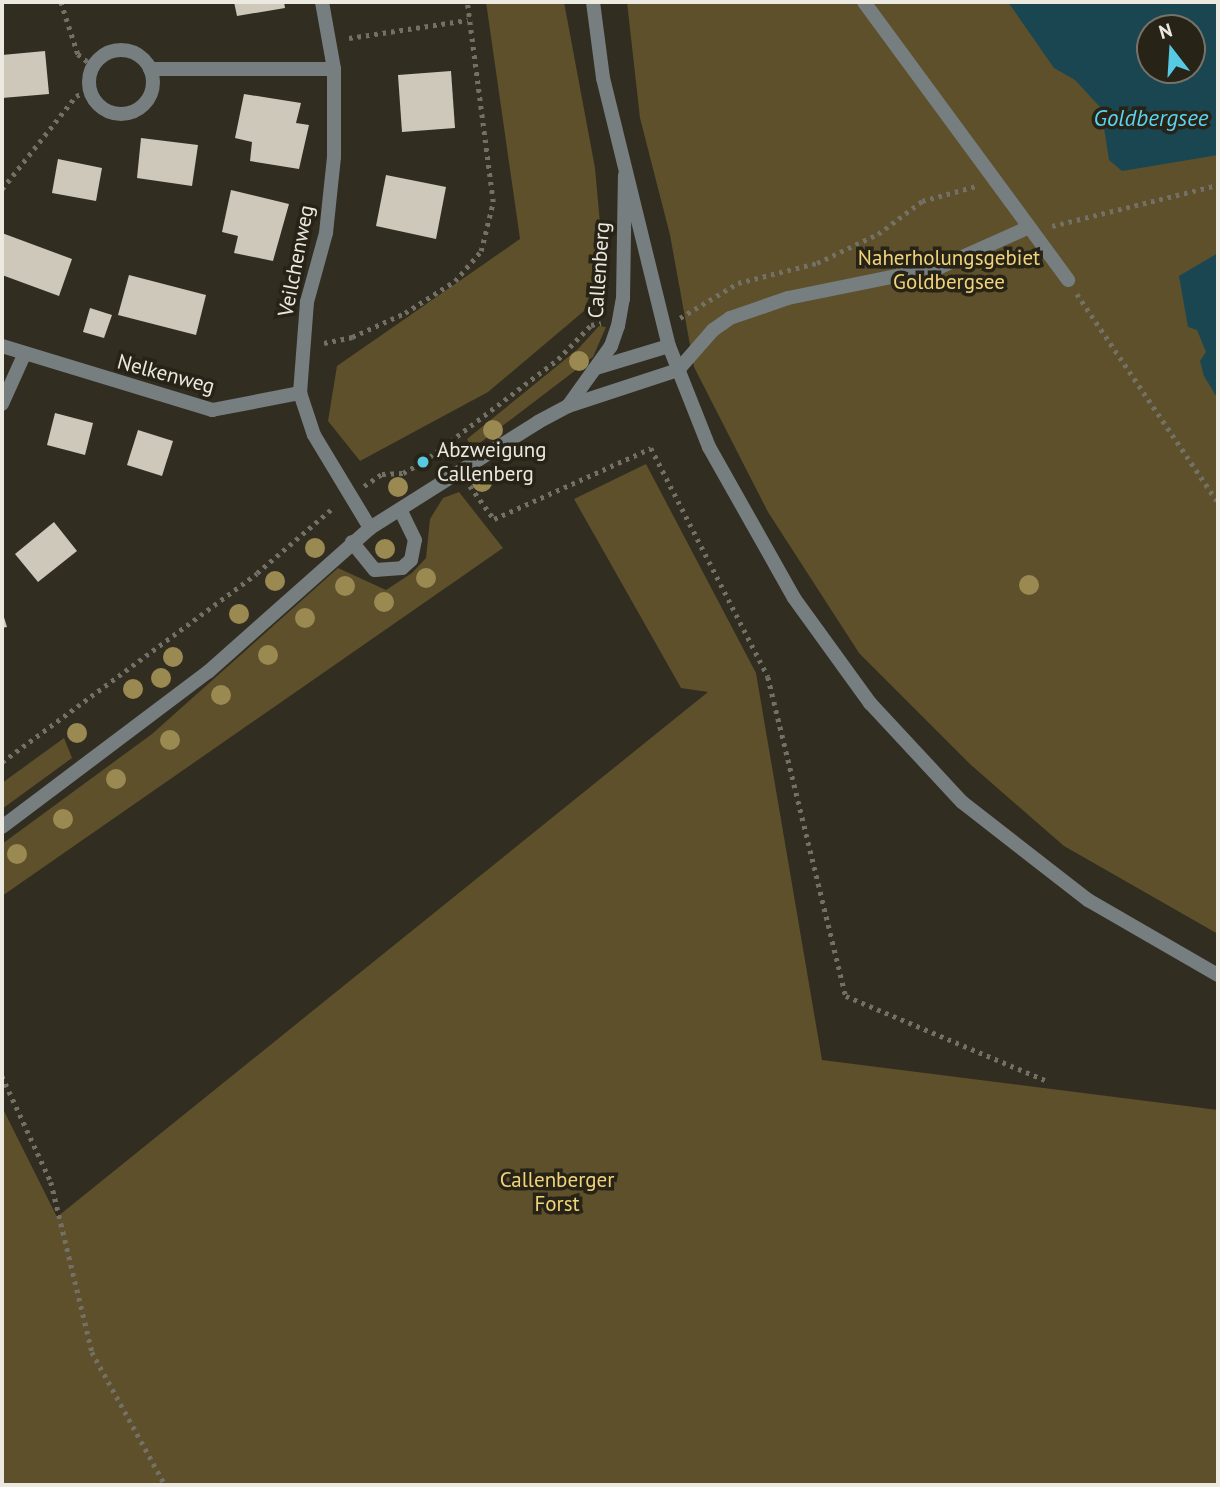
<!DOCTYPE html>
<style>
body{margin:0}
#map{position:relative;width:1220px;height:1487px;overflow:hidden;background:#312d21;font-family:"PT Sans",sans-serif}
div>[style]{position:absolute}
.green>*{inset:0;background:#5d502a}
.water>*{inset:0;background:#1a4651}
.building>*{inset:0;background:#cdc8b9}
.path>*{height:4.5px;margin-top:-2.25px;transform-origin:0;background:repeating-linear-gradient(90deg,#737065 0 3.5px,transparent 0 8.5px)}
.minor>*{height:14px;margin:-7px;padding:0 7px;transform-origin:7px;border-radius:7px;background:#767e80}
.minor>.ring{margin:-7px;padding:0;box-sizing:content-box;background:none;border:14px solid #767e80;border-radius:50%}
.tertiary>*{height:14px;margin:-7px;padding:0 7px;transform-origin:7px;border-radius:7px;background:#767e80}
.trees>*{width:20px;height:20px;margin:-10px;border-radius:50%;background:#9b8952}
.dots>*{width:19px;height:19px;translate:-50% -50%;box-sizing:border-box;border:4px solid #272317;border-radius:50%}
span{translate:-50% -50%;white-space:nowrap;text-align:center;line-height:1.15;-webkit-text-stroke:7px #272317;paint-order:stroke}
.park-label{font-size:21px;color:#f2d47a}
.street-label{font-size:21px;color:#ece9e1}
.poi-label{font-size:21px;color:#ece9e1}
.left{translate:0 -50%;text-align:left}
.water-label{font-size:23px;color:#59d4f1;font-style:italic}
.frame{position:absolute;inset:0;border:4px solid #ece9e1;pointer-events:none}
.north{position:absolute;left:1136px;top:14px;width:70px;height:70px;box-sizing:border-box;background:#272317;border:2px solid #767268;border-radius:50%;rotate:343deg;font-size:19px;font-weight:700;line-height:28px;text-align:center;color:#ece9e1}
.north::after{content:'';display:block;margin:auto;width:24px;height:32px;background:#58c9e3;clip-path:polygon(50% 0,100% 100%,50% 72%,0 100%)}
</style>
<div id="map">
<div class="green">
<i style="clip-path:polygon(486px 2px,564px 2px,595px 168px,603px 257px,584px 311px,488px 392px,360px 461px,328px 421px,337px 366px,520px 239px)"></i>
<i style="clip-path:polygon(evenodd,627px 2px,1218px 2px,1218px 934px,1064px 846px,971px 765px,859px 653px,768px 512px,694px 367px,670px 235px,640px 118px,627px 2px,1150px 28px,1192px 28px,1192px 70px,1150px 70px,1150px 28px)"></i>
<i style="clip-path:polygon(599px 326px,606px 327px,593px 357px,472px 449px,467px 439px,578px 349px)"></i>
<i style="clip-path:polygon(646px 464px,756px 673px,822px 1060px,1218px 1110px,1218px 1485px,2px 1485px,2px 1107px,57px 1217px,708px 692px,681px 688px,574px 499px)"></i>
<i style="clip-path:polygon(459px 492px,503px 548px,2px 896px,2px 844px,152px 734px,338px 568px,386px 590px,412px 573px,426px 558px,430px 519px,443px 498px)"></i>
<i style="clip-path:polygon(64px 738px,72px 758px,2px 809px,2px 783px)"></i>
</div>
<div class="water">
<i style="clip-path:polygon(evenodd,1008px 2px,1218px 2px,1218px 155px,1122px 171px,1109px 160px,1101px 108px,1075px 80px,1054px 68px,1008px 2px,1150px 28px,1192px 28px,1192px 70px,1150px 70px,1150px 28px)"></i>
<i style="clip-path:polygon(1218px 253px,1218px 399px,1204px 376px,1200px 361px,1206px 352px,1197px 330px,1188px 327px,1179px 276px)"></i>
</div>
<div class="building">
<i style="clip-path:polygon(234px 2px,284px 2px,285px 8px,237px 16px)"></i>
<i style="clip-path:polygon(45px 51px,49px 94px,2px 98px,2px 55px)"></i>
<i style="clip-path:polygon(451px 71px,455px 128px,402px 132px,398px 75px)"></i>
<i style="clip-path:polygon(244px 94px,301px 103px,296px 123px,309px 125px,299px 169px,250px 161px,252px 142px,235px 138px)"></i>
<i style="clip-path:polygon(141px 138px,198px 145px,192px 186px,137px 178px)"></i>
<i style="clip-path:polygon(58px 159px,102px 168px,96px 201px,52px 193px)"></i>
<i style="clip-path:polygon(386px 175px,446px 187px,436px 239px,376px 226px)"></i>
<i style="clip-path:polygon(231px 190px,289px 204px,273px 261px,234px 253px,238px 236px,222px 232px)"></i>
<i style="clip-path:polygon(2px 233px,72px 259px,59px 296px,2px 275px)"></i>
<i style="clip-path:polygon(129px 275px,206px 295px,196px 335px,118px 315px)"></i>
<i style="clip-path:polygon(90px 308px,112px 315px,104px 338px,83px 332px)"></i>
<i style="clip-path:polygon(55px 413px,93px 423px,85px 455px,47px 445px)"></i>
<i style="clip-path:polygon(138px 430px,173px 441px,162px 476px,127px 465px)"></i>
<i style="clip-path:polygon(54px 522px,77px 551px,38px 582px,15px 554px)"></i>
<i style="clip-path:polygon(2px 611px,7px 627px,2px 628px)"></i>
</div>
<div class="path">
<i style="left:61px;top:2px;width:55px;rotate:71.9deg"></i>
<i style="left:78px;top:54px;width:19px;rotate:39deg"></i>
<i style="left:349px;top:38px;width:120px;rotate:-8.6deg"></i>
<i style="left:2px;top:189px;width:119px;rotate:-51.5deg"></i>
<i style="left:76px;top:96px;width:15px;rotate:-23deg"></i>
<i style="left:1052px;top:226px;width:171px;rotate:-13.9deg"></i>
<i style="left:1077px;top:294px;width:251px;rotate:55.9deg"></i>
<i style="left:680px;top:318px;width:68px;rotate:-31.1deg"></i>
<i style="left:738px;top:283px;width:81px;rotate:-14.2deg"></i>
<i style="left:817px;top:263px;width:68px;rotate:-25.4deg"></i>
<i style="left:878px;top:234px;width:55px;rotate:-36.9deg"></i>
<i style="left:922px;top:201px;width:57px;rotate:-15.3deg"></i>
<i style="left:324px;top:343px;width:29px;rotate:-12deg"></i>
<i style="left:352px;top:337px;width:58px;rotate:-24.4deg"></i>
<i style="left:405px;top:313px;width:59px;rotate:-32.6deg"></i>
<i style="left:455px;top:281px;width:40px;rotate:-49deg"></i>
<i style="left:481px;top:251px;width:50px;rotate:-76.2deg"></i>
<i style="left:493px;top:202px;width:202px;rotate:-97.4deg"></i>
<i style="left:364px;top:486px;width:22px;rotate:-34deg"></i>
<i style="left:382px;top:474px;width:21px;rotate:-3deg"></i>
<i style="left:403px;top:473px;width:23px;rotate:-29deg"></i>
<i style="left:423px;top:462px;width:170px;rotate:-37.3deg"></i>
<i style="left:558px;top:359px;width:47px;rotate:-45.9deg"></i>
<i style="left:591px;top:325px;width:10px;rotate:-11deg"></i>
<i style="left:470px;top:486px;width:41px;rotate:54deg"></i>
<i style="left:494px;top:519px;width:172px;rotate:-24.3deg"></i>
<i style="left:651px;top:448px;width:257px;rotate:62.9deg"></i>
<i style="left:768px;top:677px;width:328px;rotate:76.3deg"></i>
<i style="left:846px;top:996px;width:216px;rotate:22.9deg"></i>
<i style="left:2px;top:762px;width:317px;rotate:-36.5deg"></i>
<i style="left:257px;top:573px;width:101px;rotate:-40.6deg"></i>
<i style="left:2px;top:1076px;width:117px;rotate:65.2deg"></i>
<i style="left:51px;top:1182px;width:175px;rotate:76.4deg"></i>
<i style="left:92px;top:1352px;width:152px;rotate:61.2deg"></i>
</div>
<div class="minor">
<i style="left:322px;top:2px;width:68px;rotate:79.8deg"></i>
<i style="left:334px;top:69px;width:88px;rotate:90deg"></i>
<i style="left:334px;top:157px;width:76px;rotate:96deg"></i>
<i style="left:326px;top:233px;width:72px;rotate:105.4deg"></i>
<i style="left:307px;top:302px;width:91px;rotate:94.4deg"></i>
<i style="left:300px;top:393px;width:44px;rotate:71.6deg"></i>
<i style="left:314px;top:435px;width:109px;rotate:58.9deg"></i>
<i style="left:864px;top:2px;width:345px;rotate:53.7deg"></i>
<i class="ring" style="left:89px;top:50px;width:50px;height:50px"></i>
<i style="left:150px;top:69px;width:184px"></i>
<i style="left:2px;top:346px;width:220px;rotate:16.9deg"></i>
<i style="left:212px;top:410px;width:90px;rotate:-10.9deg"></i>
<i style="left:596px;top:368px;width:76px;rotate:-16.8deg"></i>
<i style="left:2px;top:404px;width:54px;rotate:-65.8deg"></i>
<i style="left:568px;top:406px;width:74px;rotate:-54.4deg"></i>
<i style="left:611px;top:346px;width:21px;rotate:-71deg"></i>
<i style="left:618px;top:326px;width:27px;rotate:-80deg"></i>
<i style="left:623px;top:299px;width:124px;rotate:-89.1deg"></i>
<i style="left:352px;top:542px;width:36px;rotate:51deg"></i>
<i style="left:375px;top:570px;width:27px;rotate:-4deg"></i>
<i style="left:402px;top:568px;width:12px;rotate:-42deg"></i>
<i style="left:411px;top:560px;width:20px;rotate:-79deg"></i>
<i style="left:415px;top:540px;width:34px;rotate:-116deg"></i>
<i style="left:2px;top:827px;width:258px;rotate:-37deg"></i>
<i style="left:208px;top:672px;width:217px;rotate:-41.6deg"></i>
<i style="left:370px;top:528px;width:199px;rotate:-32.2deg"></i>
<i style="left:538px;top:422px;width:34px;rotate:-28deg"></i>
<i style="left:568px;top:406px;width:116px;rotate:-18.1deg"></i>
<i style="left:678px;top:370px;width:53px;rotate:-48.8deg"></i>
<i style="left:713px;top:330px;width:21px;rotate:-35deg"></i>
<i style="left:730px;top:318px;width:61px;rotate:-19deg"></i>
<i style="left:788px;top:298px;width:155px;rotate:-11.5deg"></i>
<i style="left:940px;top:267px;width:95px;rotate:-24.1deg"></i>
</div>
<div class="tertiary">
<i style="left:593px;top:2px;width:77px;rotate:82.5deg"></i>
<i style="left:603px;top:78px;width:276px;rotate:76.2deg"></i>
<i style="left:669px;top:346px;width:109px;rotate:68.4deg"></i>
<i style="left:709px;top:447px;width:173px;rotate:60.6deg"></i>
<i style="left:794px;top:598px;width:130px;rotate:54.1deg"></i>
<i style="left:870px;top:703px;width:135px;rotate:47.1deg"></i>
<i style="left:962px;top:802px;width:160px;rotate:37.9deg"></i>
<i style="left:1088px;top:900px;width:150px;rotate:30deg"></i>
</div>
<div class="trees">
<i style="left:579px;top:361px"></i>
<i style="left:493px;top:430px"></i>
<i style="left:482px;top:482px"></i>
<i style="left:398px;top:487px"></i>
<i style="left:315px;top:548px"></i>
<i style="left:385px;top:549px"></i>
<i style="left:426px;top:578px"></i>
<i style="left:275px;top:581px"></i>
<i style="left:1029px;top:585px"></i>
<i style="left:345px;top:586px"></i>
<i style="left:384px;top:602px"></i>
<i style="left:239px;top:614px"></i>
<i style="left:305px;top:618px"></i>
<i style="left:268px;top:655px"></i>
<i style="left:173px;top:657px"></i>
<i style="left:161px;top:678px"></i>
<i style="left:133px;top:689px"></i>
<i style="left:221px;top:695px"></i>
<i style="left:77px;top:733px"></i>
<i style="left:170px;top:740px"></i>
<i style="left:116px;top:779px"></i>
<i style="left:63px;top:819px"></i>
<i style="left:17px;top:854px"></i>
</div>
<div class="dots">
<i style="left:423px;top:462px;background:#58c9e3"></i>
</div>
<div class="park-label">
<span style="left:949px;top:270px">Naherholungsgebiet<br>Goldbergsee</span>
<span style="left:557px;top:1192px">Callenberger<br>Forst</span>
</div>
<div class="street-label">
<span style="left:296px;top:261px;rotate:-79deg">Veilchenweg</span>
<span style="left:599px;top:270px;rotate:-86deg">Callenberg</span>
<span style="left:166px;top:374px;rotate:15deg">Nelkenweg</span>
</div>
<div class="poi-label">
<span class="left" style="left:437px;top:462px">Abzweigung<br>Callenberg</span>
</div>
<div class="water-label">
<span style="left:1151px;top:118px">Goldbergsee</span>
</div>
<div class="frame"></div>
<div class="north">N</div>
</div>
